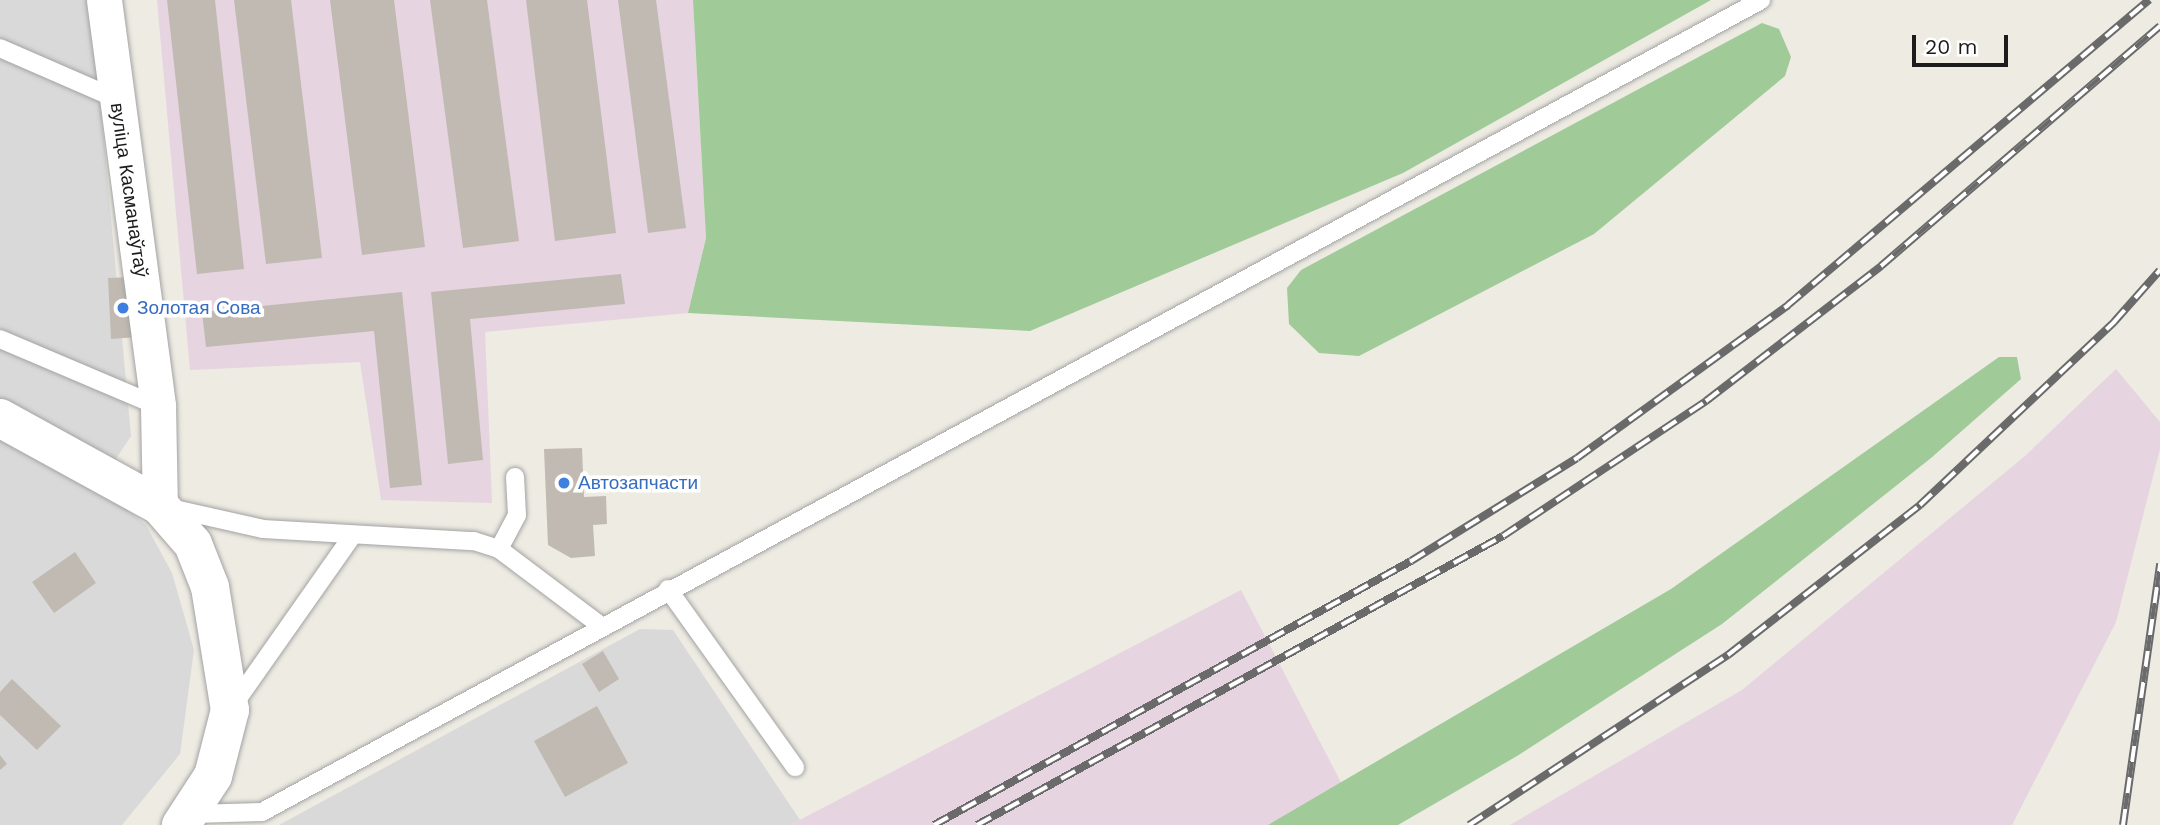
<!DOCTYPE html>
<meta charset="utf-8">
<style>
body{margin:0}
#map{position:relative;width:2160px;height:825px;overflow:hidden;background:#edebe2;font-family:"Work Sans",sans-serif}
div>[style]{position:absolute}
.residential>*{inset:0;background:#dad9d9}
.industrial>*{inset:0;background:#e6d4e0}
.forest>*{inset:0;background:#a1ca99}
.building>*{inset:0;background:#c1bab2}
.roads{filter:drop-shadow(0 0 2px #a3a3a3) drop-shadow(0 0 2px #a3a3a3)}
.service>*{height:18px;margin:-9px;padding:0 9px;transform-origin:9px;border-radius:9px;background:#fff}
.minor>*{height:35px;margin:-17.5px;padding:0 17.5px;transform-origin:17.5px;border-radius:17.5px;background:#fff}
.tertiary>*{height:38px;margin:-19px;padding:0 19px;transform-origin:19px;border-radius:19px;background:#fff}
.rail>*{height:8px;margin-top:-4px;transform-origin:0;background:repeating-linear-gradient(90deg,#fff 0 16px,#6a6a6a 0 32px);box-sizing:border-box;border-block:2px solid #6a6a6a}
.dots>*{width:19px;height:19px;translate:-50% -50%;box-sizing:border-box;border:4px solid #fff;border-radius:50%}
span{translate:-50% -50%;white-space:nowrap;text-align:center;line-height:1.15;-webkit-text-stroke:7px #fff;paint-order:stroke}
.street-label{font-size:19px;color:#1c1c1c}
.shop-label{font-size:19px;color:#366cbe}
.left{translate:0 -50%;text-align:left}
.scale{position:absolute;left:1912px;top:35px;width:96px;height:32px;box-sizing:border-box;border:4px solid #1c1c1c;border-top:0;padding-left:9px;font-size:21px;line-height:24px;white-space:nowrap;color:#1c1c1c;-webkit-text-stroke:5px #fff;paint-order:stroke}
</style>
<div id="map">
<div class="residential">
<i style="clip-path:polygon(0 0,91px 0,131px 436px,98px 486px,146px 525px,172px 573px,194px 650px,180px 754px,122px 825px,0 825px)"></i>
<i style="clip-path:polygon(640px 629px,673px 630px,800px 820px,790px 825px,279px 825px)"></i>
</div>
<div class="industrial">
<i style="clip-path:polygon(157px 0,693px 0,706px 238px,688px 313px,485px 332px,492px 503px,381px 500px,360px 362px,190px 370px)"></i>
<i style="clip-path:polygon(2116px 369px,2160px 422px,2160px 449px,2116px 622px,2012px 825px,1510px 825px,1742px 690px,2025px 456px)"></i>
<i style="clip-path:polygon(1241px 590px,1360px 819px,1349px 825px,790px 825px)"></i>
</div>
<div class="forest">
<i style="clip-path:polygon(693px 0,1711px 0,1403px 173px,1030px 331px,688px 313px,706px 238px)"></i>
<i style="clip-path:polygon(1762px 23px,1779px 29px,1791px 57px,1785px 76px,1594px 234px,1359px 356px,1319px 353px,1289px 324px,1287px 288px,1301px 270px)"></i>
<i style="clip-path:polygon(1999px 357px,2017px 357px,2021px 379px,1931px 458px,1722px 624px,1517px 756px,1398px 825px,1268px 825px,1671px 589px)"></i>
</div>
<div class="building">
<i style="clip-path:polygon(167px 0,215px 0,244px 269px,197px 274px)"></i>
<i style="clip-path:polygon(234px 0,291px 0,322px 258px,266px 264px)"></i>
<i style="clip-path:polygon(330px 0,394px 0,425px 247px,362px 255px)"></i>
<i style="clip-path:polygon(430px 0,487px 0,519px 241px,463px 248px)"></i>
<i style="clip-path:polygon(526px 0,587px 0,616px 233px,555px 241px)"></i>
<i style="clip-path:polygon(618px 0,656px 0,686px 228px,648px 233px)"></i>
<i style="clip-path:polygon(621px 274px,625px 304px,470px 319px,483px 460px,448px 464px,431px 292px)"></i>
<i style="clip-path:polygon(134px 277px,137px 337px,111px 339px,108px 278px)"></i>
<i style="clip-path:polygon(402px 292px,422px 485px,390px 488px,374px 331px,206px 347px,202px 312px)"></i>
<i style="clip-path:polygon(582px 448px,584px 497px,606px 496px,607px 524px,593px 525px,595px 556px,571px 558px,548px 545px,544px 449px)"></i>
<i style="clip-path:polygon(75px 552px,96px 583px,54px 613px,32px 582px)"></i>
<i style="clip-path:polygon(603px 651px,619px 679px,599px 692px,582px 664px)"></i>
<i style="clip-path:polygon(12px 679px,61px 726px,37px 750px,0 715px,0 692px)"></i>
<i style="clip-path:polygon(597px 706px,628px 763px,565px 797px,534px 741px)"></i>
<i style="clip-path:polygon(0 755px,7px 764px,0 770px)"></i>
</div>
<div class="roads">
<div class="service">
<i style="left:0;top:48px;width:128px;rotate:23.6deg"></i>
<i style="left:0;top:339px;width:172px;rotate:23deg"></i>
<i style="left:170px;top:508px;width:95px;rotate:12.7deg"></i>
<i style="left:263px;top:529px;width:211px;rotate:3.3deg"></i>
<i style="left:474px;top:541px;width:26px;rotate:18deg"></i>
<i style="left:499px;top:549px;width:126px;rotate:37deg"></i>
<i style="left:499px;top:549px;width:38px;rotate:-62deg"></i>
<i style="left:517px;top:515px;width:38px;rotate:-93deg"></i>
<i style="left:668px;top:589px;width:219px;rotate:54.5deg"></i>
<i style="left:232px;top:707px;width:209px;rotate:-54.9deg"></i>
<i style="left:192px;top:814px;width:70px;rotate:-1.6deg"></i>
<i style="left:262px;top:812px;width:1705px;rotate:-28.44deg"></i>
</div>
<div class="minor">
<i style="left:104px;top:0;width:410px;rotate:82.4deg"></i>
<i style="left:158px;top:406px;width:100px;rotate:88.9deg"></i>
</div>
<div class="tertiary">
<i style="left:0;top:418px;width:183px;rotate:28.8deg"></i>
<i style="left:160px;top:506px;width:50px;rotate:49deg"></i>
<i style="left:193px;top:544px;width:46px;rotate:68.4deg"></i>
<i style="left:210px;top:587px;width:125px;rotate:80.8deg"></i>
<i style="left:230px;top:710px;width:68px;rotate:104.4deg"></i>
<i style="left:213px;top:776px;width:59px;rotate:123.1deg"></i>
</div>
</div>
<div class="rail">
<i style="left:934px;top:825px;width:545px;rotate:-28.96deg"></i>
<i style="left:1411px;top:561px;width:195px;rotate:-31.8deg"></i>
<i style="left:1577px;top:458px;width:261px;rotate:-35.9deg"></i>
<i style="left:1788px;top:305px;width:473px;rotate:-40.2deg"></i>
<i style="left:977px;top:825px;width:600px;rotate:-28.79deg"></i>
<i style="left:1503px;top:536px;width:244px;rotate:-33.6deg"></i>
<i style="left:1706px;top:401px;width:221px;rotate:-37.6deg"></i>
<i style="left:1881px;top:266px;width:368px;rotate:-40.7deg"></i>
<i style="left:1469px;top:825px;width:310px;rotate:-33.3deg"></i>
<i style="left:1728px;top:655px;width:244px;rotate:-38deg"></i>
<i style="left:1920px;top:505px;width:267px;rotate:-43.3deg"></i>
<i style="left:2114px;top:322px;width:69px;rotate:-48.5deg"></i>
<i style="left:2123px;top:825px;width:264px;rotate:-81.9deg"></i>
</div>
<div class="dots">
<i style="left:123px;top:308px;background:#3f7fe0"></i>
<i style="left:564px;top:483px;background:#3f7fe0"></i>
</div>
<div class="street-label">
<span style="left:129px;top:190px;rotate:82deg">вуліца Касманаўтаў</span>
</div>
<div class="shop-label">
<span class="left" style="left:137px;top:308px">Золотая Сова</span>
<span class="left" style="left:578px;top:483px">Автозапчасти</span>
</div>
<div class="scale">20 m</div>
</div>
